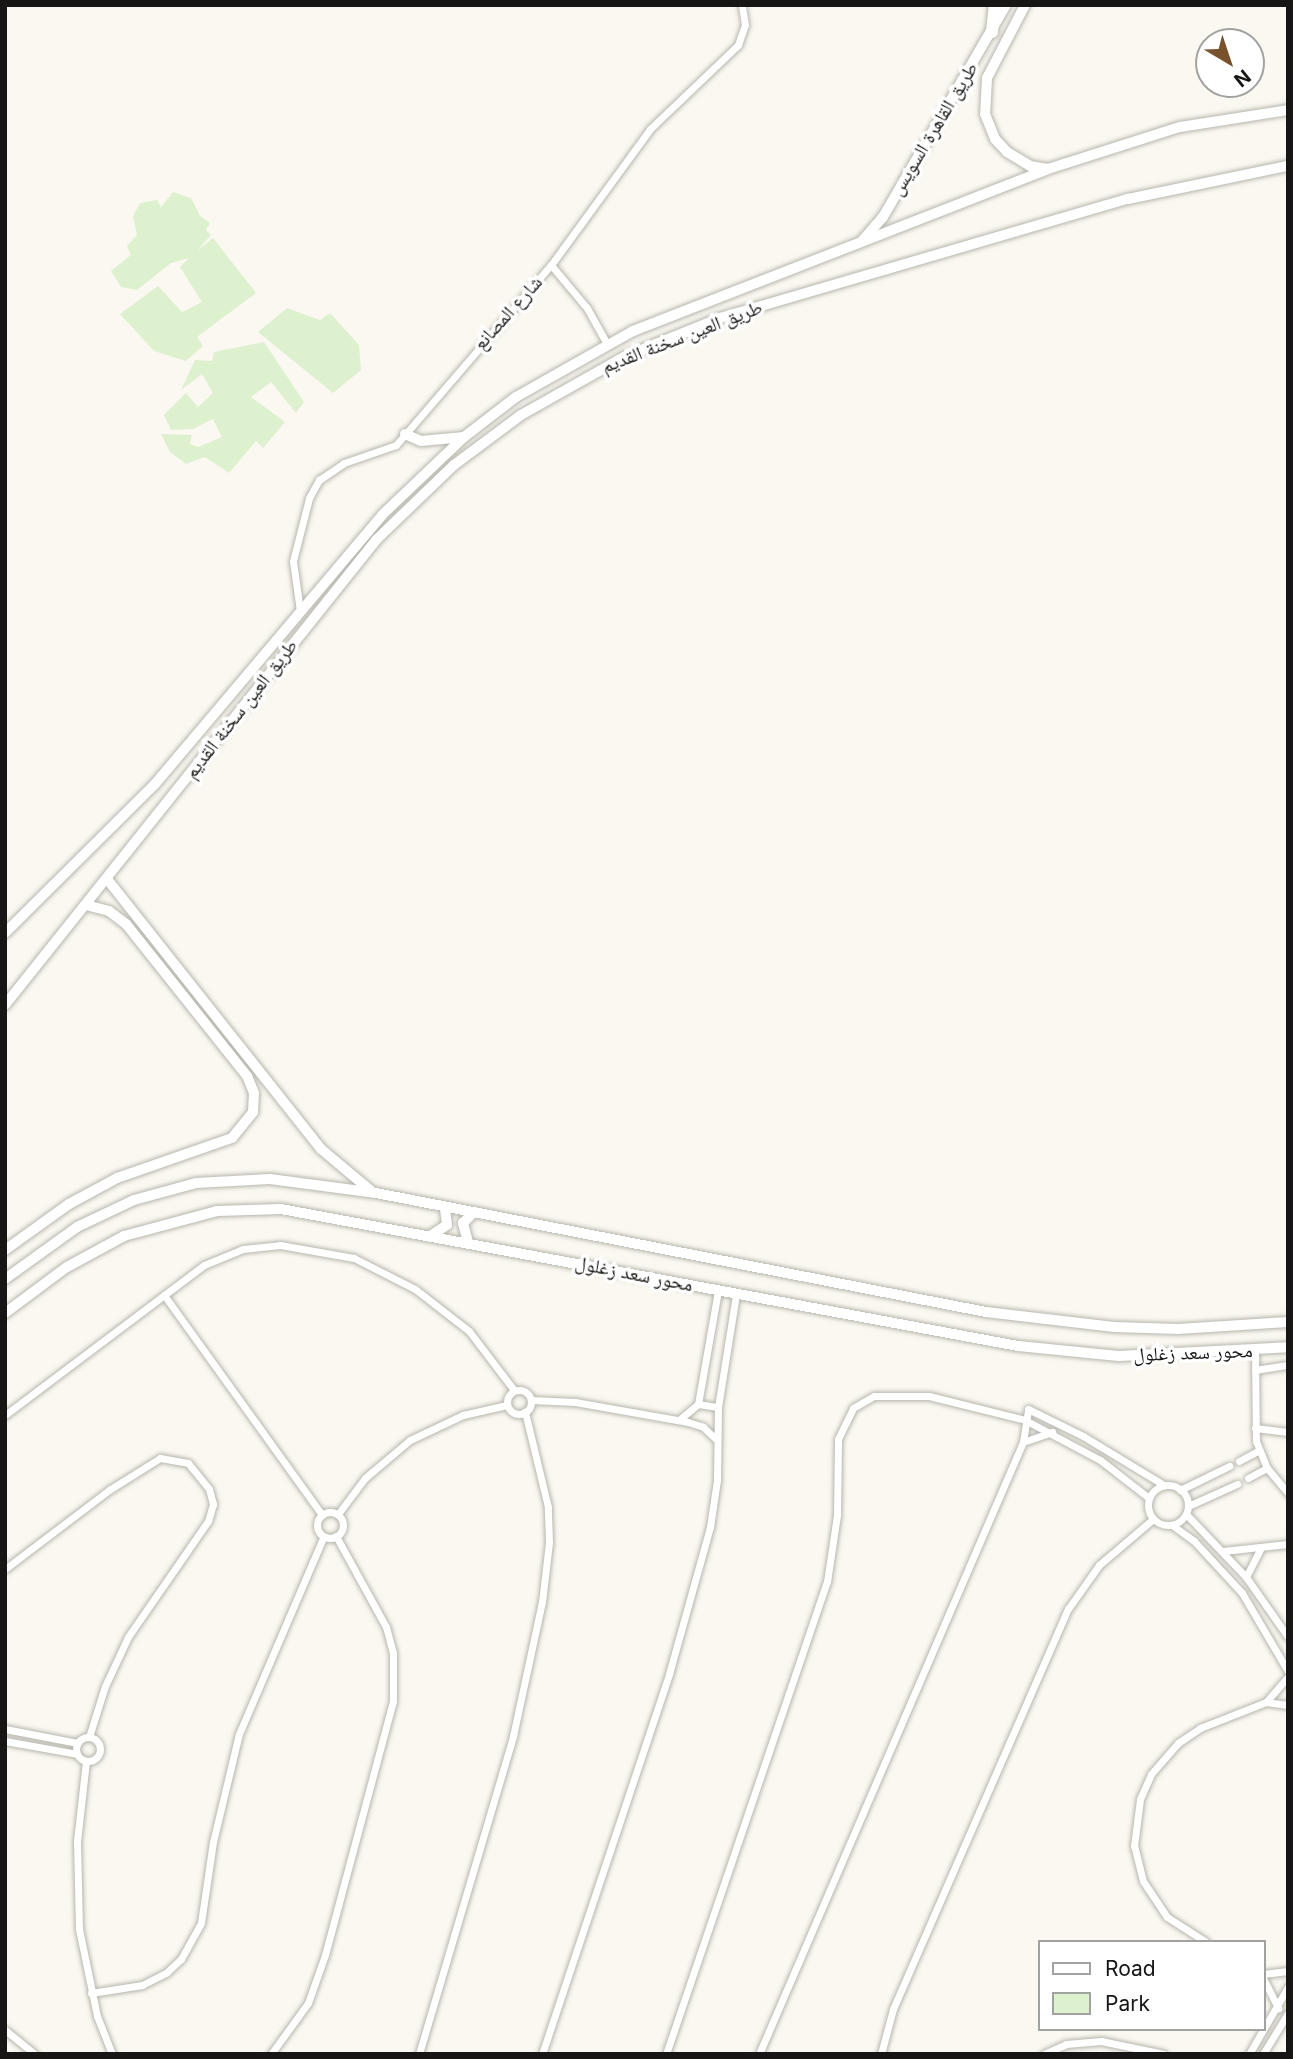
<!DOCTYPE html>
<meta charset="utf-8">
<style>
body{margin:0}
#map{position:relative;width:1293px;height:2059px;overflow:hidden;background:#faf8f0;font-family:Inter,"Noto Naskh Arabic",sans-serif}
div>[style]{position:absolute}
.green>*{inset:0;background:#def1cf}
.roads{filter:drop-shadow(0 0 2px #b7b6ae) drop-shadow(0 0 2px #b7b6ae)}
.street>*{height:7px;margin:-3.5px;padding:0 3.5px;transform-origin:3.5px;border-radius:3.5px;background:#fff}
.street>.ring{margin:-3.5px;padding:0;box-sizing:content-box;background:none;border:7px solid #fff;border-radius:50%}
.secondary>*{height:10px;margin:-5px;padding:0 5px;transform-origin:5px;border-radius:5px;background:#fff}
.primary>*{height:10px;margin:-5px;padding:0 5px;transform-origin:5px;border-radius:5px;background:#fff}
.highway>*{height:12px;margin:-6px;padding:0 6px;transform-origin:6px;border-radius:6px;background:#fff}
span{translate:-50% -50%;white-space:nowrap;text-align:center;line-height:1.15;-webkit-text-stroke:7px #fff;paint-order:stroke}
.street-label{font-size:19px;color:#171614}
.frame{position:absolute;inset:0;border:7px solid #171614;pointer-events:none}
.legend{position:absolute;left:1038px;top:1940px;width:228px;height:91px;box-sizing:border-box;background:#fff;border:2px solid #a2a2a1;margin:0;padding:9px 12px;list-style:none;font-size:21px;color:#171614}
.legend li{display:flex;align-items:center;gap:14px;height:35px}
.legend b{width:35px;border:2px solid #a2a2a1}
.north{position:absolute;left:1195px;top:28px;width:70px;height:70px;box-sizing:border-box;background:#fff;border:2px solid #a2a2a1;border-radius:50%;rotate:141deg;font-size:19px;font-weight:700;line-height:28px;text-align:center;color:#171614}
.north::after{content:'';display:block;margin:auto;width:24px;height:32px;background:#77522d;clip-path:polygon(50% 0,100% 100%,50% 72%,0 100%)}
</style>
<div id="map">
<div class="green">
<i style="clip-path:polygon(173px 192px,191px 198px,200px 216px,210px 223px,206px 230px,211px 235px,197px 251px,213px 238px,256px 293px,197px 337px,203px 346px,186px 361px,154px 351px,120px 314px,158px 286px,182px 312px,202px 302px,180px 267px,189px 258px,171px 263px,137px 290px,121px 287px,111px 271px,131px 255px,127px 246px,137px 235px,133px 216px,140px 203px,157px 200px,161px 207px)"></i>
<i style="clip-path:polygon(287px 308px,320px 320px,330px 313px,359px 345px,361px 370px,333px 393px,258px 332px)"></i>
<i style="clip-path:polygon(264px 342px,304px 402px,296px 413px,271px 382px,251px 397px,285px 422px,263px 448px,256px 441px,229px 473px,205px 457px,186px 464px,170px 452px,161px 434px,192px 435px,190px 444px,198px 447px,222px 437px,213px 419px,193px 429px,171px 430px,164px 415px,186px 393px,198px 407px,213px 393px,202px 374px,181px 390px,195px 360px,212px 361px,214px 352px)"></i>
</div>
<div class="roads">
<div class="street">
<i style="left:551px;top:265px;width:56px;rotate:50.1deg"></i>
<i style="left:587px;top:308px;width:41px;rotate:60.9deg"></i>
<i style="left:300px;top:611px;width:50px;rotate:-98deg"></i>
<i style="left:293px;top:561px;width:65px;rotate:-75.7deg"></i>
<i style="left:309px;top:498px;width:21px;rotate:-61deg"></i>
<i style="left:319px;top:480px;width:30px;rotate:-34deg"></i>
<i style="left:344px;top:463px;width:55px;rotate:-19.1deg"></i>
<i style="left:396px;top:445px;width:238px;rotate:-49.3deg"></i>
<i style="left:551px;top:265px;width:168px;rotate:-53.9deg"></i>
<i style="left:650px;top:129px;width:122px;rotate:-43.7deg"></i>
<i style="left:738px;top:45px;width:21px;rotate:-71deg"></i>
<i style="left:745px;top:25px;width:20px;rotate:-99deg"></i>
<i style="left:164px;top:1295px;width:271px;rotate:54.3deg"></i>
<i style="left:1255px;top:1351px;width:90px;rotate:89.4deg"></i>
<i style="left:1256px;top:1441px;width:29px;rotate:68deg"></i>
<i style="left:1267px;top:1468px;width:33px;rotate:50deg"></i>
<i style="left:1255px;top:1370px;width:33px;rotate:-9deg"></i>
<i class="ring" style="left:507px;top:1390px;width:17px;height:17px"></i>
<i style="left:531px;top:1400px;width:44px;rotate:2.6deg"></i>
<i style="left:575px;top:1402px;width:115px;rotate:10deg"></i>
<i style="left:688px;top:1422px;width:16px;rotate:18deg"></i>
<i style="left:703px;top:1427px;width:18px;rotate:43deg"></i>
<i style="left:698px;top:1404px;width:20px;rotate:9deg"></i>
<i style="left:5px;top:1415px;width:249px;rotate:-37deg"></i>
<i style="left:204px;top:1265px;width:42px;rotate:-22.3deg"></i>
<i style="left:243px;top:1249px;width:37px;rotate:-6deg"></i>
<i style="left:280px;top:1245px;width:75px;rotate:10deg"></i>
<i style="left:354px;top:1258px;width:68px;rotate:26.9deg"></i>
<i style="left:415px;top:1289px;width:68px;rotate:37.9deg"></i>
<i style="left:469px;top:1331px;width:74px;rotate:52.7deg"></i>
<i style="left:679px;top:1420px;width:25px;rotate:-40deg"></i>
<i style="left:698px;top:1404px;width:116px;rotate:-80deg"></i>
<i style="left:1255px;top:1428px;width:33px;rotate:7deg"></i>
<i style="left:1023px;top:1442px;width:31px;rotate:-19deg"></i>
<i style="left:1239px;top:1461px;width:21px;rotate:-28deg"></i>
<i style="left:1248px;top:1478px;width:21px;rotate:-28deg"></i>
<i class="ring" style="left:1148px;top:1485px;width:33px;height:33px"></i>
<i style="left:1180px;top:1490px;width:55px;rotate:-26.1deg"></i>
<i style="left:1188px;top:1506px;width:54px;rotate:-24.2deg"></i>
<i class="ring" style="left:317px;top:1512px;width:19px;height:19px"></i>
<i style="left:338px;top:1514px;width:45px;rotate:-53.1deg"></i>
<i style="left:365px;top:1478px;width:59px;rotate:-40.2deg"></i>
<i style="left:410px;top:1440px;width:59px;rotate:-25.3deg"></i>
<i style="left:463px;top:1415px;width:45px;rotate:-12.8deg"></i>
<i style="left:1186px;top:1514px;width:87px;rotate:46.4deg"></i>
<i style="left:1246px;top:1577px;width:73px;rotate:55deg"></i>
<i style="left:1172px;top:1525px;width:27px;rotate:36deg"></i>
<i style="left:1194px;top:1541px;width:71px;rotate:47.3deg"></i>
<i style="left:1242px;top:1593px;width:91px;rotate:59.5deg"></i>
<i style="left:1223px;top:1551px;width:65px;rotate:-6.1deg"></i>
<i style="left:5px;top:1569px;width:131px;rotate:-37.2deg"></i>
<i style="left:109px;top:1490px;width:60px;rotate:-32.1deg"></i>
<i style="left:160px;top:1458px;width:28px;rotate:10deg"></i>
<i style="left:188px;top:1463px;width:33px;rotate:51deg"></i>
<i style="left:209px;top:1489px;width:16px;rotate:75deg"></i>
<i style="left:213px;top:1504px;width:18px;rotate:106deg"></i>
<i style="left:208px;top:1521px;width:141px;rotate:124.6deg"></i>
<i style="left:128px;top:1637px;width:54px;rotate:115.1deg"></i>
<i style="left:105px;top:1686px;width:53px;rotate:107.4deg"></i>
<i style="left:1246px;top:1577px;width:33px;rotate:-63deg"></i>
<i style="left:1266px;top:1702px;width:22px;rotate:8deg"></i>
<i style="left:5px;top:1729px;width:74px;rotate:10.9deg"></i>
<i class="ring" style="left:76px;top:1737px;width:17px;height:17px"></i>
<i style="left:5px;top:1741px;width:73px;rotate:10.2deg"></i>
<i style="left:86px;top:1761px;width:81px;rotate:96.4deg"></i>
<i style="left:77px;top:1841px;width:88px;rotate:88.7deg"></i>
<i style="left:79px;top:1929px;width:89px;rotate:78.3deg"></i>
<i style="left:97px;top:2016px;width:41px;rotate:68.5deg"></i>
<i style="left:1206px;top:1942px;width:46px;rotate:-147.3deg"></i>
<i style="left:1167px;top:1917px;width:43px;rotate:-123.7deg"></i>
<i style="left:1143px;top:1881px;width:36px;rotate:-104deg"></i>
<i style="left:1134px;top:1846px;width:47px;rotate:-82.7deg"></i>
<i style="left:1140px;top:1799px;width:27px;rotate:-66deg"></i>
<i style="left:1151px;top:1774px;width:41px;rotate:-48.9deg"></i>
<i style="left:1178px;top:1743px;width:27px;rotate:-34deg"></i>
<i style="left:1200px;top:1728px;width:71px;rotate:-21.5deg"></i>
<i style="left:1266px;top:1702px;width:33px;rotate:-49deg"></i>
<i style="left:1263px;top:1974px;width:25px;rotate:-7deg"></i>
<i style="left:1263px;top:1978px;width:34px;rotate:63deg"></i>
<i style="left:91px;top:1993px;width:52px;rotate:-8.9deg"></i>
<i style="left:142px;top:1985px;width:28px;rotate:-27deg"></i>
<i style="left:167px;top:1972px;width:19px;rotate:-43deg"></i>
<i style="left:181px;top:1959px;width:41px;rotate:-60.9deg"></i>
<i style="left:201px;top:1923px;width:82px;rotate:-81.6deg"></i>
<i style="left:213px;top:1842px;width:111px;rotate:-76.5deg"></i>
<i style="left:239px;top:1734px;width:215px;rotate:-66.8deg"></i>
<i style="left:5px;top:2030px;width:38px;rotate:39deg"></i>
<i style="left:271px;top:2054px;width:63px;rotate:-54deg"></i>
<i style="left:308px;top:2003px;width:51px;rotate:-70.5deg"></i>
<i style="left:325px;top:1955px;width:263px;rotate:-75deg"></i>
<i style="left:393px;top:1701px;width:48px;rotate:-90deg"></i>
<i style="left:393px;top:1653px;width:27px;rotate:-105deg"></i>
<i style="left:386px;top:1627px;width:104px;rotate:-118.8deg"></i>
<i style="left:419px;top:2054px;width:332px;rotate:-73.5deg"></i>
<i style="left:513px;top:1736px;width:137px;rotate:-77.8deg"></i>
<i style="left:542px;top:1602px;width:60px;rotate:-83.3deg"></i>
<i style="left:549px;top:1542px;width:35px;rotate:-92deg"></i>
<i style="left:548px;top:1507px;width:98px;rotate:-103.6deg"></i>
<i style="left:542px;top:2054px;width:401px;rotate:-71.5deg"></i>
<i style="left:669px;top:1674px;width:153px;rotate:-74.4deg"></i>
<i style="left:710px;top:1527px;width:48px;rotate:-81.5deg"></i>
<i style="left:717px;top:1480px;width:73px;rotate:-89.2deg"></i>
<i style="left:718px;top:1407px;width:114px;rotate:-80.9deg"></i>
<i style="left:666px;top:2054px;width:499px;rotate:-71.2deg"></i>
<i style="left:827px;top:1582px;width:68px;rotate:-81.5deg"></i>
<i style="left:837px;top:1515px;width:76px;rotate:-89.2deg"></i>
<i style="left:838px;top:1439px;width:34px;rotate:-64deg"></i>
<i style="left:853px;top:1408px;width:24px;rotate:-30deg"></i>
<i style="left:874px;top:1396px;width:55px"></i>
<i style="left:929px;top:1396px;width:99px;rotate:14deg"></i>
<i style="left:1025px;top:1420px;width:85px;rotate:28.1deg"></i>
<i style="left:1100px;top:1460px;width:62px;rotate:37.8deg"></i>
<i style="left:759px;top:2054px;width:667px;rotate:-66.67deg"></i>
<i style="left:1023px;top:1442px;width:33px;rotate:-81deg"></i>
<i style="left:1028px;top:1409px;width:61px;rotate:26.1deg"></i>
<i style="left:1083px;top:1436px;width:95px;rotate:31.2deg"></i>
<i style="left:881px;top:2054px;width:47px;rotate:-75.1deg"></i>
<i style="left:893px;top:2009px;width:437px;rotate:-66.4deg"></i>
<i style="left:1068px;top:1609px;width:54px;rotate:-54.8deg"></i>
<i style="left:1099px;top:1565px;width:71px;rotate:-40.4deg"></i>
<i style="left:1044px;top:2054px;width:24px;rotate:-24deg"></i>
<i style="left:1066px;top:2044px;width:35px;rotate:-5deg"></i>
<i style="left:1101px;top:2041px;width:64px;rotate:11.7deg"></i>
<i style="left:1249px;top:2054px;width:78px;rotate:-59.8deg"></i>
<i style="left:1263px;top:2054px;width:48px;rotate:-58.6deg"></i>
</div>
<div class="secondary">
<i style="left:1025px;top:5px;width:82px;rotate:117.5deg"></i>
<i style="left:987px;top:78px;width:36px;rotate:93deg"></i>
<i style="left:985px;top:114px;width:27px;rotate:68deg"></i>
<i style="left:995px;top:139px;width:18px;rotate:47deg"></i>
<i style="left:1007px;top:152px;width:27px;rotate:31deg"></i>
<i style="left:1030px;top:166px;width:18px;rotate:9deg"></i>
<i style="left:862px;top:241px;width:32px;rotate:-49deg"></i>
<i style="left:883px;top:217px;width:245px;rotate:-59.9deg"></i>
<i style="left:107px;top:879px;width:345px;rotate:51.6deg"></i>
<i style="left:321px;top:1149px;width:64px;rotate:39.9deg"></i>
<i style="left:432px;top:1235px;width:18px;rotate:-34deg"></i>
<i style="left:447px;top:1225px;width:17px;rotate:-97deg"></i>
<i style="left:468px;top:1242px;width:20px;rotate:-105deg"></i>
<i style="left:463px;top:1223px;width:16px;rotate:-45deg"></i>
<i style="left:5px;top:1250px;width:79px;rotate:-35.7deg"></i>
<i style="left:69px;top:1204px;width:55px;rotate:-28.4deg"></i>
<i style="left:117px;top:1178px;width:122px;rotate:-19.2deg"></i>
<i style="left:232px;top:1138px;width:33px;rotate:-51deg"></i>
<i style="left:253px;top:1112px;width:19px;rotate:-87deg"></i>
<i style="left:254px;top:1093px;width:18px;rotate:-112deg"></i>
<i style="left:247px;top:1076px;width:194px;rotate:-128.5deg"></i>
<i style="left:126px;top:924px;width:21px;rotate:-143deg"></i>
<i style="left:109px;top:911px;width:23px;rotate:-165deg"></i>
<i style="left:5px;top:1279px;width:89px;rotate:-35.8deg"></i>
<i style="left:77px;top:1227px;width:63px;rotate:-25.3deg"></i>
<i style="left:134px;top:1200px;width:64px;rotate:-15.3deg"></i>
<i style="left:196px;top:1183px;width:74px;rotate:-3.1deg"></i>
<i style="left:270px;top:1179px;width:107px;rotate:7.5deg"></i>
<i style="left:376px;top:1193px;width:621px;rotate:11.04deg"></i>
<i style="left:986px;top:1312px;width:129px;rotate:6.7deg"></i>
<i style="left:1114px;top:1327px;width:64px;rotate:1.8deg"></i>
<i style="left:1178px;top:1329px;width:110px;rotate:-3.6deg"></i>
<i style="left:5px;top:1313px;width:77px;rotate:-36.6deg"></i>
<i style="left:67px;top:1267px;width:65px;rotate:-28.5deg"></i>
<i style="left:124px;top:1236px;width:96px;rotate:-15deg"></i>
<i style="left:217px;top:1211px;width:64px;rotate:-1.8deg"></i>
<i style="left:281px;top:1209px;width:750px;rotate:10.53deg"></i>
<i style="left:1018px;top:1346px;width:101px;rotate:5.7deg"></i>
<i style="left:1119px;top:1356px;width:169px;rotate:-3deg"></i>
</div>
<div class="primary">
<i style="left:405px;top:434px;width:17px;rotate:24deg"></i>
<i style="left:421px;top:441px;width:43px;rotate:-5.3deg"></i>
<i style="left:5px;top:933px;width:211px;rotate:-44.8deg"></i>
<i style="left:155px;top:784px;width:352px;rotate:-49.8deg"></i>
<i style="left:382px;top:515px;width:113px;rotate:-43.6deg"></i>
<i style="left:464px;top:437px;width:66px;rotate:-37.6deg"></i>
<i style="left:516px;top:397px;width:134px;rotate:-29.4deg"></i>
<i style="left:633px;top:331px;width:445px;rotate:-21.3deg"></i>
<i style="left:1048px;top:169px;width:139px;rotate:-17.7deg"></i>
<i style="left:1180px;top:127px;width:109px;rotate:-8.9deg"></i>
<i style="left:5px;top:1005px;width:596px;rotate:-51.4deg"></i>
<i style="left:377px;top:539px;width:107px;rotate:-43.9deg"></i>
<i style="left:454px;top:465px;width:84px;rotate:-36.7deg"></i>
<i style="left:521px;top:415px;width:118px;rotate:-29.4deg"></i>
<i style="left:624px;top:357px;width:104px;rotate:-22.1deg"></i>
<i style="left:720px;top:318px;width:425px;rotate:-16.3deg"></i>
<i style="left:1128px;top:199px;width:163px;rotate:-11.7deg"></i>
</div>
<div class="highway">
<i style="left:992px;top:32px;width:27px;rotate:-84deg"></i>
</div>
</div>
<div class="street-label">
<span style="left:934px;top:129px;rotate:-59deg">طريق القاهرة السويس</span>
<span style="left:508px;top:313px;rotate:-48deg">شارع المصانع</span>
<span style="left:682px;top:337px;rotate:-21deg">طريق العين سخنة القديم</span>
<span style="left:241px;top:709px;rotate:-52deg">طريق العين سخنة القديم</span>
<span style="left:634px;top:1274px;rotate:11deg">محور سعد زغلول</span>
<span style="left:1193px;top:1353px;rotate:-2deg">محور سعد زغلول</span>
</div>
<div class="frame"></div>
<ul class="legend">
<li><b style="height:9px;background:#fff"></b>Road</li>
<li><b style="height:19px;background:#def1cf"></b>Park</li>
</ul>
<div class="north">N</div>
</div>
